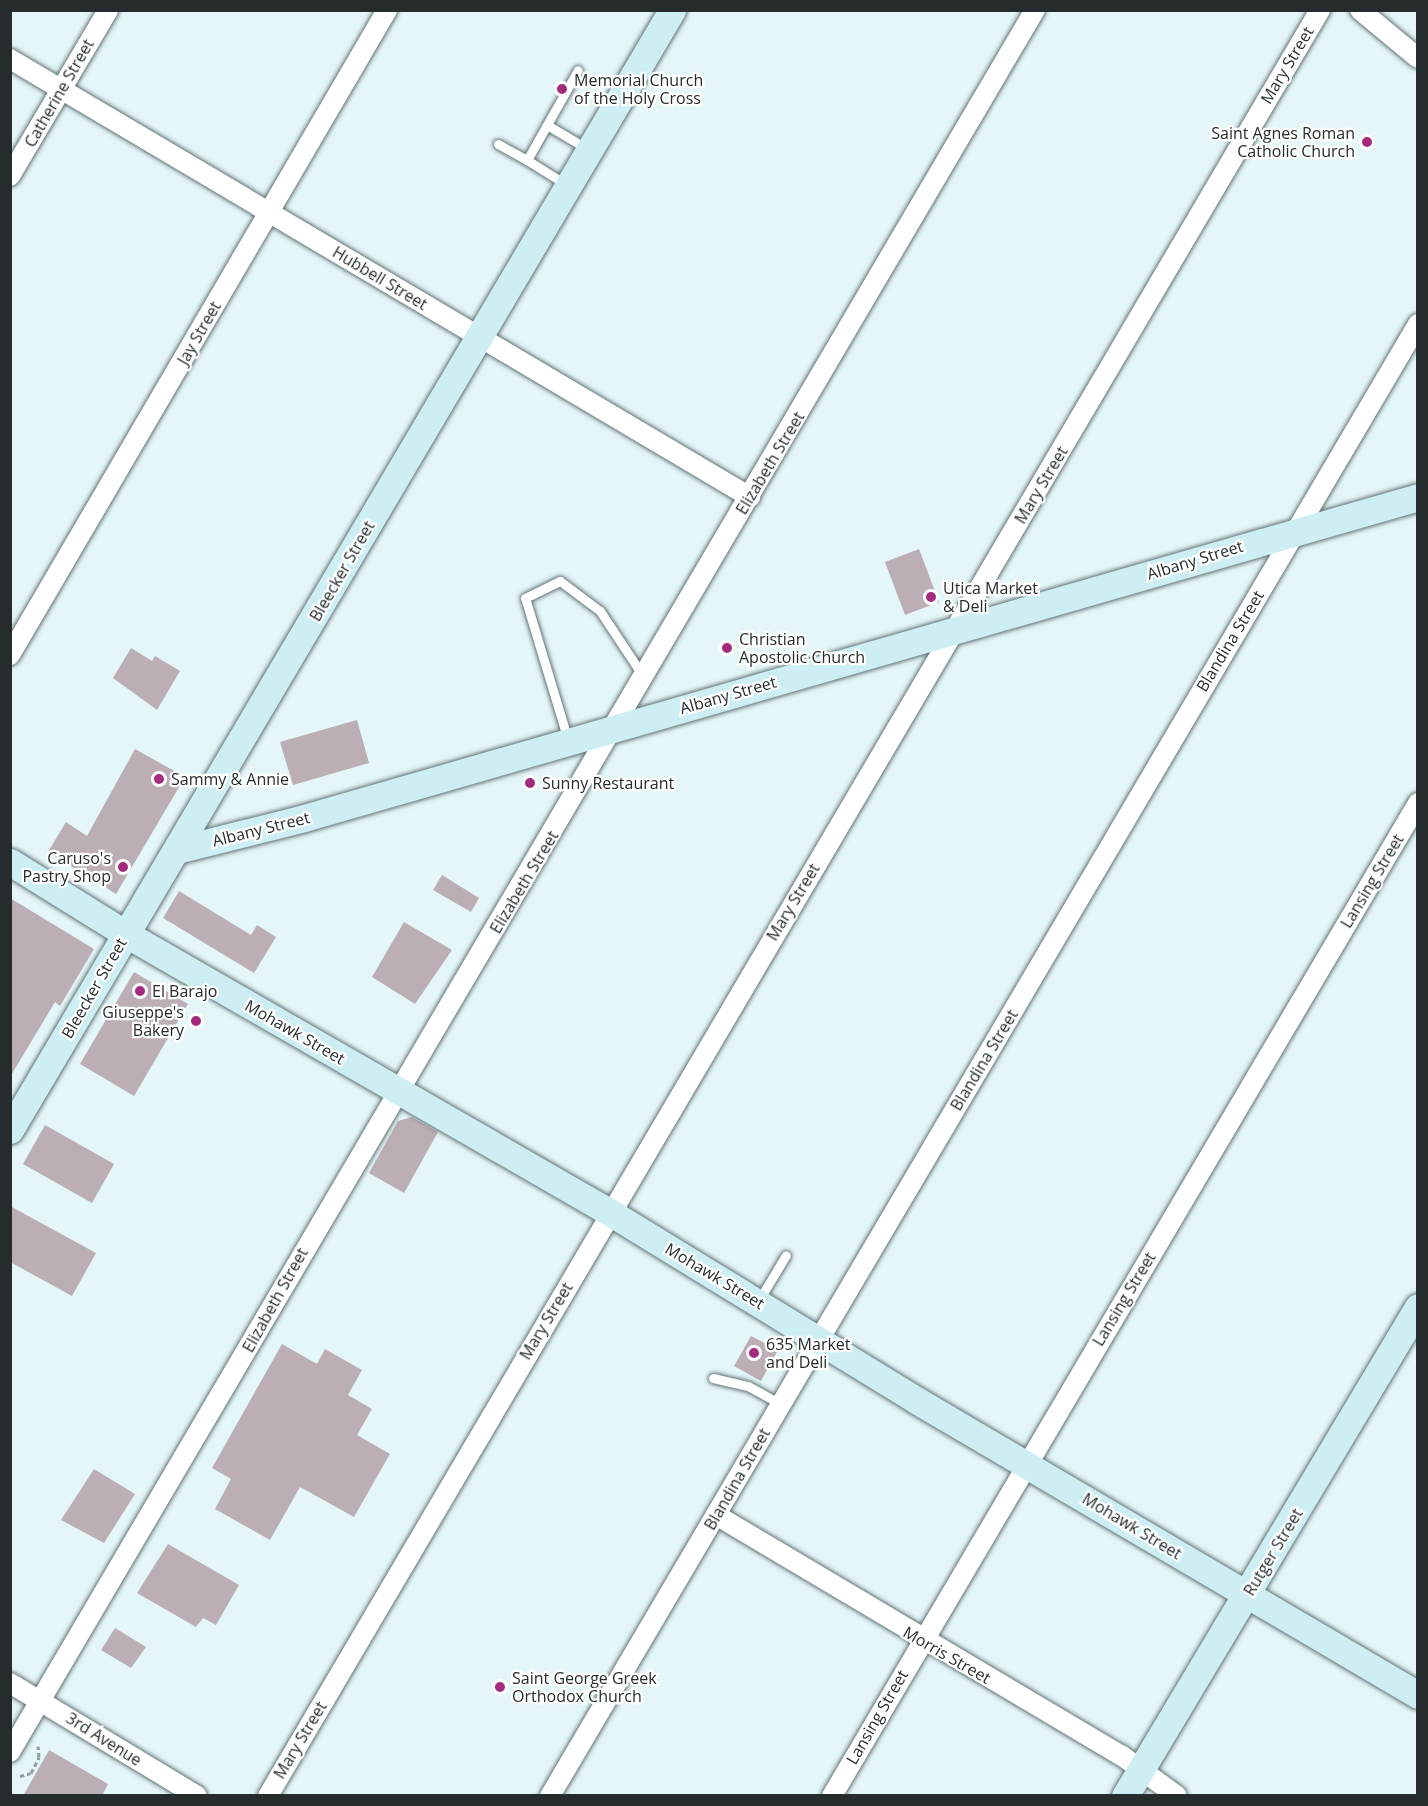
<!DOCTYPE html>
<style>
body{margin:0}
#map{position:relative;width:1428px;height:1806px;overflow:hidden;background:#e4f6f8;font-family:"Open Sans",sans-serif}
div>[style]{position:absolute}
.building>*{inset:0;background:#bbaeb5}
.path>*{height:3px;margin-top:-1.5px;transform-origin:0;background:repeating-linear-gradient(90deg,#909d9f 0 4.5px,transparent 0 7.5px)}
.roads{filter:drop-shadow(0 0 2px #657476) drop-shadow(0 0 2px #657476)}
.lane>*{height:9px;margin:-4.5px;padding:0 4.5px;transform-origin:4.5px;border-radius:4.5px;background:#fff}
.street>*{height:20px;margin:-10px;padding:0 10px;transform-origin:10px;border-radius:10px;background:#fff}
.secondary>*{height:27px;margin:-13.5px;padding:0 13.5px;transform-origin:13.5px;border-radius:13.5px;background:#cdeff4}
.dots>*{width:16px;height:16px;translate:-50% -50%;box-sizing:border-box;border:3px solid #fff;border-radius:50%}
span{translate:-50% -50%;white-space:nowrap;text-align:center;line-height:1.15;-webkit-text-stroke:4.5px #fff;paint-order:stroke}
.street-label{font-size:16px;color:#262c2d}
.poi-label{font-size:16px;color:#262c2d}
.left{translate:0 -50%;text-align:left}
.right{translate:-100% -50%;text-align:right}
.frame{position:absolute;inset:0;border:12px solid #262c2d;pointer-events:none}
</style>
<div id="map">
<div class="building">
<i style="clip-path:polygon(919px 549px,939px 602px,905px 615px,885px 562px)"></i>
<i style="clip-path:polygon(131px 648px,152px 661px,155px 656px,180px 671px,157px 710px,113px 678px)"></i>
<i style="clip-path:polygon(357px 720px,369px 763px,293px 785px,280px 742px)"></i>
<i style="clip-path:polygon(135px 749px,185px 777px,116px 894px,48px 852px,66px 822px,87px 836px)"></i>
<i style="clip-path:polygon(442px 875px,479px 898px,471px 912px,433px 890px)"></i>
<i style="clip-path:polygon(179px 891px,251px 935px,257px 925px,276px 937px,254px 973px,163px 918px)"></i>
<i style="clip-path:polygon(10px 898px,94px 949px,60px 1006px,55px 1002px,10px 1077px)"></i>
<i style="clip-path:polygon(404px 922px,452px 950px,415px 1004px,372px 977px)"></i>
<i style="clip-path:polygon(134px 972px,188px 1004px,134px 1096px,80px 1064px)"></i>
<i style="clip-path:polygon(412px 1117px,438px 1132px,404px 1193px,369px 1173px,398px 1121px)"></i>
<i style="clip-path:polygon(45px 1125px,114px 1164px,92px 1203px,23px 1164px)"></i>
<i style="clip-path:polygon(10px 1206px,96px 1253px,72px 1296px,10px 1262px)"></i>
<i style="clip-path:polygon(751px 1336px,778px 1350px,761px 1381px,734px 1366px)"></i>
<i style="clip-path:polygon(282px 1344px,317px 1364px,325px 1349px,362px 1370px,348px 1395px,372px 1409px,357px 1435px,390px 1454px,354px 1517px,300px 1487px,270px 1540px,215px 1509px,231px 1479px,212px 1468px)"></i>
<i style="clip-path:polygon(94px 1469px,135px 1494px,104px 1543px,61px 1520px)"></i>
<i style="clip-path:polygon(168px 1544px,239px 1585px,216px 1625px,203px 1618px,196px 1627px,137px 1593px)"></i>
<i style="clip-path:polygon(115px 1628px,146px 1647px,131px 1668px,101px 1650px)"></i>
<i style="clip-path:polygon(49px 1750px,108px 1784px,102px 1796px,23px 1796px)"></i>
</div>
<div class="path">
<i style="left:20px;top:1776px;width:11px;rotate:-15deg"></i>
<i style="left:31px;top:1773px;width:18px;rotate:-63deg"></i>
<i style="left:39px;top:1757px;width:11px;rotate:-95deg"></i>
</div>
<div class="roads">
<div class="lane">
<i style="left:547px;top:125px;width:45px;rotate:30.5deg"></i>
<i style="left:498px;top:144px;width:33px;rotate:29deg"></i>
<i style="left:567px;top:185px;width:47px;rotate:-148deg"></i>
<i style="left:527px;top:160px;width:103px;rotate:-60.5deg"></i>
<i style="left:568px;top:740px;width:148px;rotate:-106.8deg"></i>
<i style="left:525px;top:598px;width:39px;rotate:-26deg"></i>
<i style="left:560px;top:581px;width:50px;rotate:36.9deg"></i>
<i style="left:600px;top:611px;width:78px;rotate:56.5deg"></i>
<i style="left:759px;top:1300px;width:52px;rotate:-59deg"></i>
<i style="left:713px;top:1378px;width:36px;rotate:13deg"></i>
<i style="left:748px;top:1386px;width:37px;rotate:29deg"></i>
</div>
<div class="street">
<i style="left:1360px;top:10px;width:75px;rotate:39.6deg"></i>
<i style="left:10px;top:59px;width:860px;rotate:30.62deg"></i>
<i style="left:10px;top:176px;width:193px;rotate:-59.4deg"></i>
<i style="left:10px;top:655px;width:747px;rotate:-59.69deg"></i>
<i style="left:716px;top:1515px;width:471px;rotate:30.7deg"></i>
<i style="left:1121px;top:1755px;width:69px;rotate:36.2deg"></i>
<i style="left:10px;top:1683px;width:218px;rotate:31.1deg"></i>
<i style="left:10px;top:1752px;width:2021px;rotate:-59.53deg"></i>
<i style="left:268px;top:1796px;width:2073px;rotate:-59.5deg"></i>
<i style="left:550px;top:1796px;width:1709px;rotate:-59.47deg"></i>
<i style="left:832px;top:1796px;width:1153px;rotate:-59.45deg"></i>
</div>
<div class="secondary">
<i style="left:177px;top:850px;width:131px;rotate:-14.1deg"></i>
<i style="left:304px;top:818px;width:1159px;rotate:-16.07deg"></i>
<i style="left:10px;top:862px;width:137px;rotate:31.8deg"></i>
<i style="left:126px;top:934px;width:560px;rotate:29.91deg"></i>
<i style="left:611px;top:1213px;width:358px;rotate:31.5deg"></i>
<i style="left:916px;top:1400px;width:582px;rotate:30.44deg"></i>
<i style="left:10px;top:1130px;width:1301px;rotate:-59.41deg"></i>
<i style="left:1125px;top:1796px;width:570px;rotate:-59.07deg"></i>
</div>
</div>
<div class="dots">
<i style="left:562px;top:89px;background:#a52a7d"></i>
<i style="left:1367px;top:142px;background:#a52a7d"></i>
<i style="left:931px;top:597px;background:#a52a7d"></i>
<i style="left:727px;top:648px;background:#a52a7d"></i>
<i style="left:159px;top:779px;background:#a52a7d"></i>
<i style="left:530px;top:783px;background:#a52a7d"></i>
<i style="left:123px;top:867px;background:#a52a7d"></i>
<i style="left:140px;top:991px;background:#a52a7d"></i>
<i style="left:196px;top:1021px;background:#a52a7d"></i>
<i style="left:754px;top:1353px;background:#a52a7d"></i>
<i style="left:500px;top:1687px;background:#a52a7d"></i>
</div>
<div class="street-label">
<span style="left:1287px;top:65px;rotate:-59deg">Mary Street</span>
<span style="left:59px;top:93px;rotate:-60deg">Catherine Street</span>
<span style="left:380px;top:278px;rotate:31deg">Hubbell Street</span>
<span style="left:199px;top:333px;rotate:-60deg">Jay Street</span>
<span style="left:770px;top:463px;rotate:-59deg">Elizabeth Street</span>
<span style="left:1041px;top:485px;rotate:-59deg">Mary Street</span>
<span style="left:1195px;top:560px;rotate:-17deg">Albany Street</span>
<span style="left:342px;top:571px;rotate:-60deg">Bleecker Street</span>
<span style="left:1230px;top:641px;rotate:-59deg">Blandina Street</span>
<span style="left:728px;top:695px;rotate:-16deg">Albany Street</span>
<span style="left:261px;top:829px;rotate:-14deg">Albany Street</span>
<span style="left:1372px;top:881px;rotate:-59deg">Lansing Street</span>
<span style="left:524px;top:882px;rotate:-59deg">Elizabeth Street</span>
<span style="left:793px;top:902px;rotate:-59deg">Mary Street</span>
<span style="left:94px;top:988px;rotate:-60deg">Bleecker Street</span>
<span style="left:295px;top:1032px;rotate:30deg">Mohawk Street</span>
<span style="left:984px;top:1060px;rotate:-59deg">Blandina Street</span>
<span style="left:715px;top:1276px;rotate:31deg">Mohawk Street</span>
<span style="left:1124px;top:1299px;rotate:-59deg">Lansing Street</span>
<span style="left:275px;top:1300px;rotate:-61deg">Elizabeth Street</span>
<span style="left:546px;top:1321px;rotate:-59deg">Mary Street</span>
<span style="left:737px;top:1479px;rotate:-60deg">Blandina Street</span>
<span style="left:1132px;top:1526px;rotate:31deg">Mohawk Street</span>
<span style="left:1273px;top:1552px;rotate:-59deg">Rutger Street</span>
<span style="left:947px;top:1655px;rotate:30deg">Morris Street</span>
<span style="left:877px;top:1717px;rotate:-60deg">Lansing Street</span>
<span style="left:104px;top:1739px;rotate:32deg">3rd Avenue</span>
<span style="left:300px;top:1740px;rotate:-59deg">Mary Street</span>
</div>
<div class="poi-label">
<span class="left" style="left:574px;top:89px">Memorial Church<br>of the Holy Cross</span>
<span class="right" style="left:1355px;top:142px">Saint Agnes Roman<br>Catholic Church</span>
<span class="left" style="left:943px;top:597px">Utica Market<br>&amp; Deli</span>
<span class="left" style="left:739px;top:648px">Christian<br>Apostolic Church</span>
<span class="left" style="left:171px;top:779px">Sammy &amp; Annie</span>
<span class="left" style="left:542px;top:783px">Sunny Restaurant</span>
<span class="right" style="left:111px;top:867px">Caruso's<br>Pastry Shop</span>
<span class="left" style="left:152px;top:991px">El Barajo</span>
<span class="right" style="left:184px;top:1021px">Giuseppe's<br>Bakery</span>
<span class="left" style="left:766px;top:1353px">635 Market<br>and Deli</span>
<span class="left" style="left:512px;top:1687px">Saint George Greek<br>Orthodox Church</span>
</div>
<div class="frame"></div>
</div>
